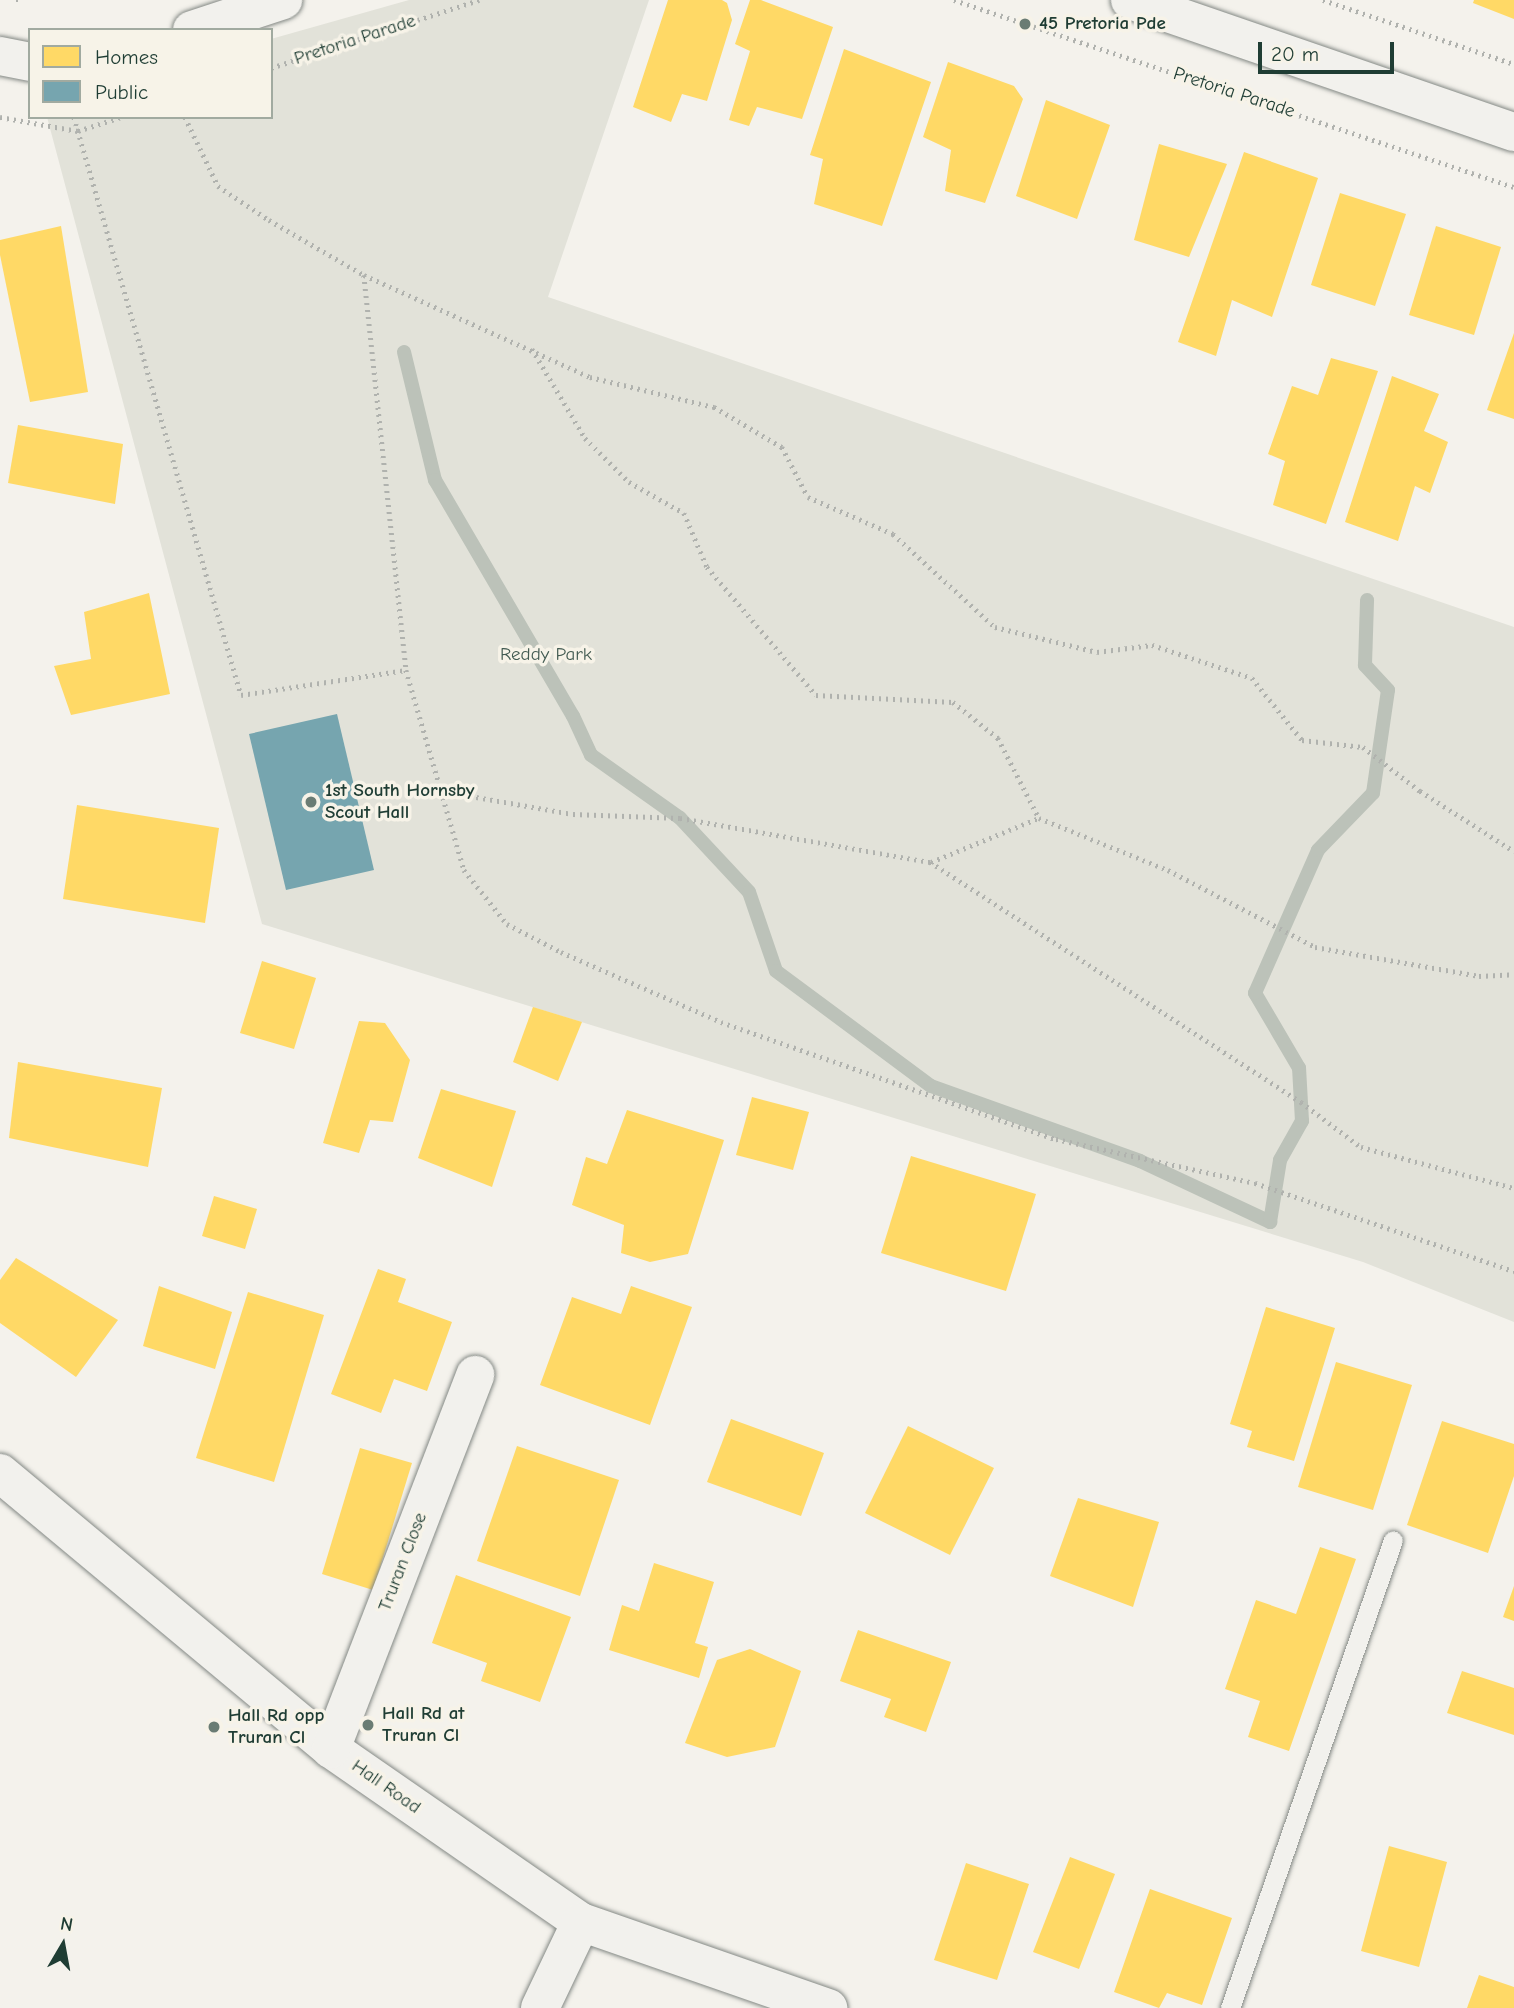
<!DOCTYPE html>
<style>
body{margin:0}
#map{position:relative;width:1514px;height:2008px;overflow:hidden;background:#f4f2ec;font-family:"Comic Neue",sans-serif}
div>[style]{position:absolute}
.green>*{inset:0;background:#e2e2d9}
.homes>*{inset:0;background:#ffd966}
.public>*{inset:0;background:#76a5af}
.stream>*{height:14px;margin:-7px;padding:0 7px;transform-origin:7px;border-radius:7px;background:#bcc2b9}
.path>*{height:4.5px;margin-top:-2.25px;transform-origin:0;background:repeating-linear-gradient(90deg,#b0b2ae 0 2px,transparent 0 7px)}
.roads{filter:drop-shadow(0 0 2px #848985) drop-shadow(0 0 2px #848985)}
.service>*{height:19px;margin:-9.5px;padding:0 9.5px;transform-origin:9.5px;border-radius:9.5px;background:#f2f1ed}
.minor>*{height:38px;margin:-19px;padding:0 19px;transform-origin:19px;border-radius:19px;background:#f2f1ed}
.dots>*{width:19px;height:19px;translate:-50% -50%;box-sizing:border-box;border:4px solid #f7f3e8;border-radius:50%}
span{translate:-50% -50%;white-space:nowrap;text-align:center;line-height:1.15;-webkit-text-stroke:7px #f7f3e8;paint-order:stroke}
.poi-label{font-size:19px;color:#1f3d34;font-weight:700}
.left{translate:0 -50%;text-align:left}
.street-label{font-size:19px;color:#1f3d34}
.park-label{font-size:19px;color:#435b52}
.legend{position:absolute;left:28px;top:28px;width:245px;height:91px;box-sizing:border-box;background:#f7f3e8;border:2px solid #a1aaa0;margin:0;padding:9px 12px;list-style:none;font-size:21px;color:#1f3d34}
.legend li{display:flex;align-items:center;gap:14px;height:35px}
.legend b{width:35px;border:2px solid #a1aaa0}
.north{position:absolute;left:28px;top:1910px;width:70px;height:70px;-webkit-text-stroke:5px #f7f3e8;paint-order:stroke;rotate:10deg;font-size:19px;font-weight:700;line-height:28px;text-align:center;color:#1f3d34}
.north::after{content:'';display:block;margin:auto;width:24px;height:32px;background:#1f3d34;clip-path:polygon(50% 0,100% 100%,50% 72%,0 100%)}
.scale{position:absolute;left:1258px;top:42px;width:136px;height:32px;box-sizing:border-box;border:4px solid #1f3d34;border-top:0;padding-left:9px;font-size:21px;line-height:24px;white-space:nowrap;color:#1f3d34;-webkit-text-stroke:5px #f7f3e8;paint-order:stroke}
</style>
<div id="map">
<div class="green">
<i style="clip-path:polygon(409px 0,649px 0,548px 297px,1514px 627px,1514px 1322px,1363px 1262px,262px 924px,47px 117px,271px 117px,271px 39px)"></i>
</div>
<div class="homes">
<i style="clip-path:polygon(668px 0,722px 0,727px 3px,732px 20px,707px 101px,682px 94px,671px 122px,633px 107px)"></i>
<i style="clip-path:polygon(750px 0,761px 0,833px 27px,802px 119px,757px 107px,749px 126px,729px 120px,750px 51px,735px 44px)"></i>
<i style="clip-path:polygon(1474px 0,1514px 0,1514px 19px,1473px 3px)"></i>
<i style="clip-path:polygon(844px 49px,931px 82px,882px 226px,814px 204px,823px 159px,810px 155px)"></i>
<i style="clip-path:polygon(948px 62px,1014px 86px,1023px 99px,985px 203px,945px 191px,951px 150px,923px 137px)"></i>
<i style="clip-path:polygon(1046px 100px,1110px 125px,1077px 219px,1016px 196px)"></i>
<i style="clip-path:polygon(1159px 144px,1227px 164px,1189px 257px,1134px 240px)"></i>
<i style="clip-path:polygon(1244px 152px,1318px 178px,1272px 317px,1232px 300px,1216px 356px,1178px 342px)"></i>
<i style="clip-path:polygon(1340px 193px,1406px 214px,1375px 306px,1311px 285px)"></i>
<i style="clip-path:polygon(61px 226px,88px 392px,30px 402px,0 255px,0 240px)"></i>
<i style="clip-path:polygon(1436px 226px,1501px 247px,1474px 335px,1409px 315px)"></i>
<i style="clip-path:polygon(1514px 333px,1514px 419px,1487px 410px)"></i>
<i style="clip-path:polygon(1331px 358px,1378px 371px,1326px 524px,1273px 505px,1285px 461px,1268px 454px,1292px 386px,1318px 395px)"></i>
<i style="clip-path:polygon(1392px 376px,1439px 394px,1424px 431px,1448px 442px,1430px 493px,1415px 486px,1398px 541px,1345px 522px)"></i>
<i style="clip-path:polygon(18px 425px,123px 444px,115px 504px,8px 483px)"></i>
<i style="clip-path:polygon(149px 593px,170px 694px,71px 715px,54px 666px,91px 659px,84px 612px)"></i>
<i style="clip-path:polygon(77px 805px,219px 828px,205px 923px,63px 899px)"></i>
<i style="clip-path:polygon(262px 961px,316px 978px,294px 1049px,240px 1033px)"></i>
<i style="clip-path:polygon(533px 1007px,582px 1022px,558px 1081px,513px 1062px)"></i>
<i style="clip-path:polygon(359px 1021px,385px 1023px,410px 1060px,393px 1122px,370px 1120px,359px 1153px,323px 1143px)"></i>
<i style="clip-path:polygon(18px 1062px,162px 1088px,148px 1167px,9px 1138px)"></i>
<i style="clip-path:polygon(441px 1089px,516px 1111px,492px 1187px,418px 1158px)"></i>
<i style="clip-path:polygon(752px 1097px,809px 1112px,793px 1170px,736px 1155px)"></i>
<i style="clip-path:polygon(627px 1110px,724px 1140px,688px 1254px,650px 1262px,621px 1253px,624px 1225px,572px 1205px,586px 1157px,607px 1164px)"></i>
<i style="clip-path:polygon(911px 1156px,1036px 1194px,1006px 1291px,881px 1253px)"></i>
<i style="clip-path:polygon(214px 1196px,257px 1209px,245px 1249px,202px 1236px)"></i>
<i style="clip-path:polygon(16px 1258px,118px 1320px,76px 1377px,0 1323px,0 1280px)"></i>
<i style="clip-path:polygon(378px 1269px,406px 1279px,398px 1302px,452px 1322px,427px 1391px,394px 1379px,381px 1413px,331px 1394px)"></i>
<i style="clip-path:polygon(159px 1286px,232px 1312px,215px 1369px,143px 1346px)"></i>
<i style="clip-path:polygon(631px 1286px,692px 1307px,650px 1425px,540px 1385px,572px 1297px,621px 1314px)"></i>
<i style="clip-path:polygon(248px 1292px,324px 1315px,274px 1482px,196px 1458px)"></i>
<i style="clip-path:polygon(1266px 1307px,1335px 1328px,1294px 1461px,1247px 1447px,1252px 1431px,1230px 1424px)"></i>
<i style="clip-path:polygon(1336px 1362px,1412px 1385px,1373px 1510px,1298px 1487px)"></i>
<i style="clip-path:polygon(731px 1419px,824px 1453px,801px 1516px,707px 1482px)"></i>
<i style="clip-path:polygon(1442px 1421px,1514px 1444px,1514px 1476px,1488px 1553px,1407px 1525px)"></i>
<i style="clip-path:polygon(908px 1426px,994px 1468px,950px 1555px,865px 1513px)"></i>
<i style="clip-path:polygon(517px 1446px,619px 1480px,580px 1596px,477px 1561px)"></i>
<i style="clip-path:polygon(360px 1448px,412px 1463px,373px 1590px,322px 1574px)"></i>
<i style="clip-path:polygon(1078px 1498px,1159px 1522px,1133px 1607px,1050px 1576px)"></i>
<i style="clip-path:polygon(1320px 1547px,1356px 1559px,1289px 1751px,1248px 1737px,1260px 1701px,1225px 1689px,1256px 1600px,1296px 1614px)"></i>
<i style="clip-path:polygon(654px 1563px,714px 1582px,695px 1643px,708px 1647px,699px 1678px,609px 1650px,622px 1605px,639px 1611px)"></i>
<i style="clip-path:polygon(456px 1575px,571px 1617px,540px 1702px,481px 1681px,487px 1663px,432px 1643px)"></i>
<i style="clip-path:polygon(1514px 1586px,1514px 1621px,1503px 1617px)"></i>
<i style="clip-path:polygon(858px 1630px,951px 1662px,926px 1732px,884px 1717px,891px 1699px,840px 1681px)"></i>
<i style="clip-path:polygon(750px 1649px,801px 1671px,775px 1747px,727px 1757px,685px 1743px,717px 1660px)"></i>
<i style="clip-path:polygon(1462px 1671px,1514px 1688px,1514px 1735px,1447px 1713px)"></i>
<i style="clip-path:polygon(1389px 1846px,1447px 1862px,1419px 1967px,1361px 1951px)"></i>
<i style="clip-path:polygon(1070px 1857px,1115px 1874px,1079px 1969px,1033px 1952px)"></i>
<i style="clip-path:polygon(966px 1863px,1029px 1884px,997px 1980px,934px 1960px)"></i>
<i style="clip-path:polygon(1150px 1889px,1232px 1918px,1202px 2005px,1167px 1993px,1159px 2008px,1114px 1992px)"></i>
<i style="clip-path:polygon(1479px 1975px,1514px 1987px,1514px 2008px,1467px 2008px)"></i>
</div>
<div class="public">
<i style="clip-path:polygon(337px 714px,374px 870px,286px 890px,249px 734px)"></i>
</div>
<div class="stream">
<i style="left:404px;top:352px;width:132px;rotate:76.4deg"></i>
<i style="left:435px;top:480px;width:273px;rotate:59.7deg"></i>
<i style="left:573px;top:716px;width:43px;rotate:65.2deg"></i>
<i style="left:591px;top:755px;width:109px;rotate:35.3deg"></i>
<i style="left:680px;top:818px;width:101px;rotate:47deg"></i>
<i style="left:749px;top:892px;width:83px;rotate:71.1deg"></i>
<i style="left:776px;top:971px;width:193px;rotate:36.6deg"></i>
<i style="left:931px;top:1086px;width:222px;rotate:19.7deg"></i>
<i style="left:1140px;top:1161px;width:144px;rotate:25.1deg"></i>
<i style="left:1270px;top:1222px;width:63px;rotate:-80.8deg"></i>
<i style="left:1280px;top:1160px;width:45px;rotate:-60.6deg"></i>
<i style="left:1302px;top:1121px;width:53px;rotate:-93.2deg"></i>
<i style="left:1299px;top:1068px;width:87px;rotate:-120.4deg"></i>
<i style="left:1255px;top:993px;width:156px;rotate:-66.2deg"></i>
<i style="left:1318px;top:850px;width:79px;rotate:-46deg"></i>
<i style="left:1373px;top:793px;width:104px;rotate:-81.7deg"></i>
<i style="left:1388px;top:690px;width:34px;rotate:-133deg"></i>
<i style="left:1365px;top:665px;width:65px;rotate:-88.2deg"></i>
</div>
<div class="path">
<i style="left:16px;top:0;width:2px"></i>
<i style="left:954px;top:0;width:590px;rotate:18.47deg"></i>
<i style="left:1323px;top:0;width:201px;rotate:18.5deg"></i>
<i style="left:271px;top:68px;width:219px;rotate:-18.1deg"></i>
<i style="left:0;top:117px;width:79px;rotate:10.2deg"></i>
<i style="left:78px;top:131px;width:45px;rotate:-18deg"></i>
<i style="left:74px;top:117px;width:602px;rotate:73.88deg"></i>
<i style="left:241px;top:695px;width:167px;rotate:-8.6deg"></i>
<i style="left:185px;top:117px;width:76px;rotate:64.4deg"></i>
<i style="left:218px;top:186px;width:61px;rotate:33.7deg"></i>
<i style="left:269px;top:220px;width:110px;rotate:30.1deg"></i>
<i style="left:364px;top:275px;width:397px;rotate:83.9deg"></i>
<i style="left:406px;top:670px;width:208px;rotate:73.8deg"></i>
<i style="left:464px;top:870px;width:69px;rotate:51.5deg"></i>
<i style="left:507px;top:924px;width:61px;rotate:27.4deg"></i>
<i style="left:561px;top:952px;width:175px;rotate:23.6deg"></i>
<i style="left:721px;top:1022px;width:355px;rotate:19.3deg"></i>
<i style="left:1056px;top:1139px;width:204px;rotate:12.5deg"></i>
<i style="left:1255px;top:1183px;width:274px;rotate:18.8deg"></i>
<i style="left:364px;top:275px;width:248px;rotate:24.3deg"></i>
<i style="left:590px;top:377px;width:128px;rotate:13.6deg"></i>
<i style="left:714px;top:407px;width:79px;rotate:30.5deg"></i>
<i style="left:782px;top:447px;width:56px;rotate:62.5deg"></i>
<i style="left:808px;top:497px;width:93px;rotate:23.5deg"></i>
<i style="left:893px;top:534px;width:138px;rotate:42.4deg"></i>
<i style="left:995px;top:627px;width:105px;rotate:13.8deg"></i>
<i style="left:1097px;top:652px;width:55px;rotate:-7.3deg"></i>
<i style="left:1152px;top:645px;width:105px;rotate:18.3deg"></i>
<i style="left:1252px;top:678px;width:80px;rotate:51.1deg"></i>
<i style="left:1302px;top:740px;width:61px;rotate:6.5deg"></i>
<i style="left:1363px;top:747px;width:72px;rotate:37.7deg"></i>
<i style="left:1420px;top:791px;width:112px;rotate:32.6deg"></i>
<i style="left:532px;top:349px;width:104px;rotate:59.2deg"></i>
<i style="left:585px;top:438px;width:62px;rotate:45deg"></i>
<i style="left:629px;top:482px;width:63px;rotate:29.4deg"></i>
<i style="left:684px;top:513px;width:59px;rotate:66.9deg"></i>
<i style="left:707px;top:567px;width:168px;rotate:49.6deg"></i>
<i style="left:816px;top:695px;width:137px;rotate:2.9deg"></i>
<i style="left:953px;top:702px;width:58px;rotate:38.7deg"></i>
<i style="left:998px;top:738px;width:90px;rotate:62.9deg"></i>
<i style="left:1039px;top:818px;width:139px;rotate:22deg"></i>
<i style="left:1168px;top:870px;width:166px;rotate:27.6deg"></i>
<i style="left:1315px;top:947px;width:167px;rotate:10deg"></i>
<i style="left:1479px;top:976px;width:35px;rotate:-3deg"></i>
<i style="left:442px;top:791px;width:133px;rotate:10deg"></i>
<i style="left:573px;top:814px;width:107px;rotate:2.1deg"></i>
<i style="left:680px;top:818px;width:254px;rotate:10deg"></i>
<i style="left:930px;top:862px;width:442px;rotate:32.9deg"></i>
<i style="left:1301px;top:1102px;width:75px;rotate:36.9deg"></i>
<i style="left:1361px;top:1147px;width:158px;rotate:15deg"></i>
<i style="left:931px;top:862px;width:117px;rotate:-22.2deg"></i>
</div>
<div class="roads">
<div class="service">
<i style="left:1230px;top:2008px;width:495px;rotate:-70.8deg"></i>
</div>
<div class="minor">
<i style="left:1130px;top:0;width:406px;rotate:19deg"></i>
<i style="left:192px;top:30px;width:96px;rotate:-18.2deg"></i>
<i style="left:0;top:56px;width:31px;rotate:11deg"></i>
<i style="left:0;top:1473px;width:431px;rotate:39.8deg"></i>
<i style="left:331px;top:1749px;width:304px;rotate:34.7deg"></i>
<i style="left:581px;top:1922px;width:262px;rotate:19.2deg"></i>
<i style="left:331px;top:1749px;width:401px;rotate:-68.9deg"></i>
<i style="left:540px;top:2008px;width:95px;rotate:-64.5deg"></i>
</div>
</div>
<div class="dots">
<i style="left:1025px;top:24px;background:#6a7c74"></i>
<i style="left:311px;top:802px;background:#6a7c74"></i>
<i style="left:368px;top:1725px;background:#6a7c74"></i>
<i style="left:214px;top:1727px;background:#6a7c74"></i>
</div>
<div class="poi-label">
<span class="left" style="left:1039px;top:24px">45 Pretoria Pde</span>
<span class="left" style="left:325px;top:802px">1st South Hornsby<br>Scout Hall</span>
<span class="left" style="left:382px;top:1725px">Hall Rd at<br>Truran Cl</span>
<span class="left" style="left:228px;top:1727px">Hall Rd opp<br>Truran Cl</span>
</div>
<div class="street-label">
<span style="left:355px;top:40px;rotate:-18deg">Pretoria Parade</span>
<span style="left:1234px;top:93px;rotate:18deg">Pretoria Parade</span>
<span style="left:403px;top:1562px;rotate:-69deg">Truran Close</span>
<span style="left:386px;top:1787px;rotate:35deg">Hall Road</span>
</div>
<div class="park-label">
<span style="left:546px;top:655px">Reddy Park</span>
</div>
<ul class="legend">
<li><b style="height:19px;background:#ffd966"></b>Homes</li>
<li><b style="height:19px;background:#76a5af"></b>Public</li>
</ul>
<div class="north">N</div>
<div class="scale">20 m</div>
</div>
